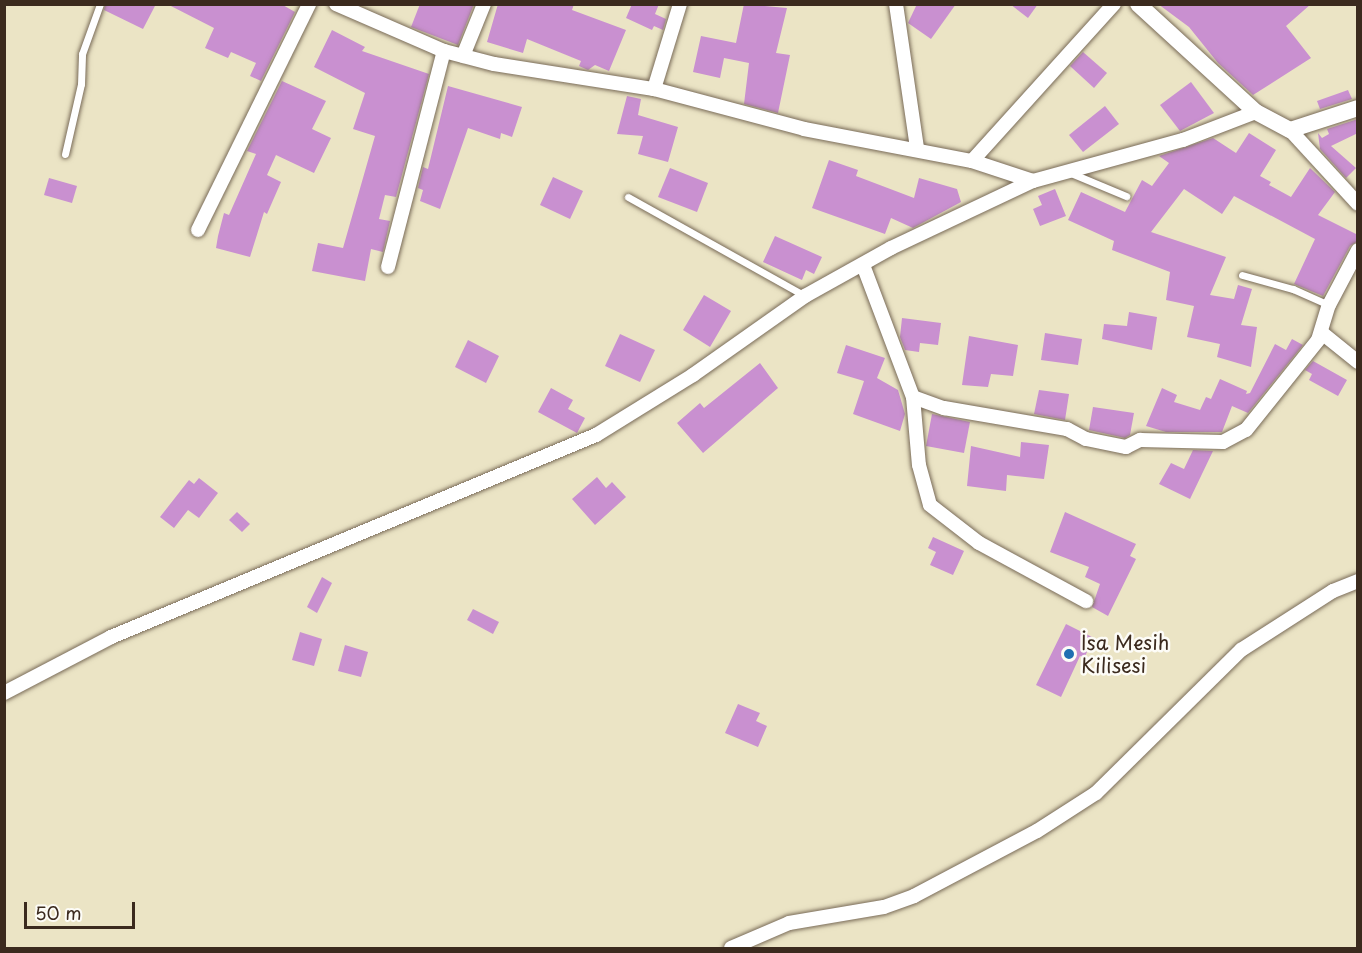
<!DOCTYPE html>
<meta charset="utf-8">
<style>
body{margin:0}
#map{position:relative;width:1362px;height:953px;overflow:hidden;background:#ebe4c5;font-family:"Playpen Sans",sans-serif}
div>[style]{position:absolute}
.building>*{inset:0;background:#c990d0}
.roads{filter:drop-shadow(0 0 2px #796b58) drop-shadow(0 0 2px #796b58)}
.service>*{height:7px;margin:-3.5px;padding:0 3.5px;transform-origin:3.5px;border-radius:3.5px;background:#fff}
.minor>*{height:14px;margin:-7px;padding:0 7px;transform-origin:7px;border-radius:7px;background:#fff}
.tertiary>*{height:16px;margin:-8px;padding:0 8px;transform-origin:8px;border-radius:8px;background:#fff}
.dots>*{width:16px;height:16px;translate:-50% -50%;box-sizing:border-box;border:3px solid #fdfcf7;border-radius:50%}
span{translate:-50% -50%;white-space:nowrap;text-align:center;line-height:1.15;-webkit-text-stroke:5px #fdfcf7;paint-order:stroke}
.poi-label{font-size:20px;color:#3b2a1e}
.left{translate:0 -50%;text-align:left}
.frame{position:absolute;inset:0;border:6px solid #3b2a1e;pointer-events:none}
.scale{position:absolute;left:24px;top:902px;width:111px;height:27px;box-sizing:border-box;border:3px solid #3b2a1e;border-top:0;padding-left:8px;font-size:18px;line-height:21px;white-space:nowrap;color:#3b2a1e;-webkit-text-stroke:4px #fdfcf7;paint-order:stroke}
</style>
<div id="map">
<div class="building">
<i style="clip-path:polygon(105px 4px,156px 4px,143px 29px,104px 10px)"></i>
<i style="clip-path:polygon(167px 4px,281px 4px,295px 12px,261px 81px,250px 76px,256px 63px,231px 52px,228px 58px,205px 48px,214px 28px)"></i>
<i style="clip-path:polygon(420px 4px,474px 4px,458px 45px,411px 27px)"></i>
<i style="clip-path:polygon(498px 4px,574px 4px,572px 10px,626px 30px,609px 71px,595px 65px,588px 70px,579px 66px,581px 61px,527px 39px,523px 53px,487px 42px)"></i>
<i style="clip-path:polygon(632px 4px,659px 4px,655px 14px,666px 19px,663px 30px,654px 26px,652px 30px,626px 18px)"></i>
<i style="clip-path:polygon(744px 4px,787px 8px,776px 53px,790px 55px,778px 113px,744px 104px,749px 63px,724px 58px,720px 78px,693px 72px,701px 36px,736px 43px)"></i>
<i style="clip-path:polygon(917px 4px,956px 4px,931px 39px,908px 23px)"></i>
<i style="clip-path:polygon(1010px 4px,1038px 4px,1028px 18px)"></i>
<i style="clip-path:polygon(1158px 4px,1311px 4px,1286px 26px,1311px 58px,1253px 95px,1218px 63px,1189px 27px)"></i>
<i style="clip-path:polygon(332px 30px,365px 47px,362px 51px,429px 74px,396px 197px,385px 195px,379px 219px,390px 221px,383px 252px,371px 249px,365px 281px,312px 271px,318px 243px,343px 248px,375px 136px,353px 129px,365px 93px,314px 67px)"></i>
<i style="clip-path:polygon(1083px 52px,1107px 73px,1094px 88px,1070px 66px)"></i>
<i style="clip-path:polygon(282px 81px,326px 101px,312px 129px,331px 138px,314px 173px,276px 155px,267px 175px,281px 182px,267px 214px,264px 212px,250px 257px,216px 248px,218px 236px,224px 213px,229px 215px,256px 154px,247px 151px)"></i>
<i style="clip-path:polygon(1191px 82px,1214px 113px,1180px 131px,1160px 105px)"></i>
<i style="clip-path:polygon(448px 86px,522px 107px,512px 137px,501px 133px,500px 139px,468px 128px,440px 209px,420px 201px,423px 190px,418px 188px,423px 167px,428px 169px)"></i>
<i style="clip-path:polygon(1348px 90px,1352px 99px,1320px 109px,1317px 101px)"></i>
<i style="clip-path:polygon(627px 96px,641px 99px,638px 115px,678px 127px,668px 162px,638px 154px,643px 136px,617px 134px)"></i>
<i style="clip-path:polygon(1105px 106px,1119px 124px,1083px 152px,1069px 135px)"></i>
<i style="clip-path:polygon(1358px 119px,1358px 133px,1331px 146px,1356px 168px,1346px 178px,1320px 149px,1318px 133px,1322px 138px,1329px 134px,1327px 129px)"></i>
<i style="clip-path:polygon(1249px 133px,1276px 150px,1260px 176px,1271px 182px,1269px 185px,1291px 197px,1310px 168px,1335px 192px,1318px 215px,1358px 235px,1358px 241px,1350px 246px,1323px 296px,1294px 284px,1315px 239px,1234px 196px,1222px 214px,1184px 189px,1151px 232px,1226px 257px,1210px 295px,1234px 299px,1238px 285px,1252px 289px,1241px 325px,1257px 327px,1251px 367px,1217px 357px,1220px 344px,1187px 337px,1194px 306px,1166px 300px,1170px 272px,1112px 250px,1114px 241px,1068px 220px,1081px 192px,1125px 212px,1142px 180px,1152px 186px,1169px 163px,1159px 156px,1213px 138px,1236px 153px)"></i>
<i style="clip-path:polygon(829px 160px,858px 170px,856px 176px,914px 198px,919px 178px,957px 189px,961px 202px,913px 228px,891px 218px,885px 234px,812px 208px)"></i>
<i style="clip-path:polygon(670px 168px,708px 183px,697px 212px,658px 197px)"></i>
<i style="clip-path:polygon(553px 177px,583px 191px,570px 219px,540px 205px)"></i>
<i style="clip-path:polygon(49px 178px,77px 186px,72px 203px,44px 195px)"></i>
<i style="clip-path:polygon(1055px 189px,1066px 216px,1040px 226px,1033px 209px,1042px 205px,1038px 196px)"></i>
<i style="clip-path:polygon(775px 236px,822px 257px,814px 274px,806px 270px,802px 280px,763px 262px)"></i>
<i style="clip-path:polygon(704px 295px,731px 311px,710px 347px,683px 330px)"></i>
<i style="clip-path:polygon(1129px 312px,1157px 317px,1152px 350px,1102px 339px,1104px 324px,1127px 326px)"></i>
<i style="clip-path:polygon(902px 318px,941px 323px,938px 345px,920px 343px,919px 352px,905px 350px,900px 337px)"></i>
<i style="clip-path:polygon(1045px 333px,1082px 339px,1078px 365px,1041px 360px)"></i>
<i style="clip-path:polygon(620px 334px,655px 350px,640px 382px,605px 366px)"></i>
<i style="clip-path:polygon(969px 336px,1018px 345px,1013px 376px,991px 374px,988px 387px,962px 385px)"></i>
<i style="clip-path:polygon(1292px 339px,1303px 345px,1248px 413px,1232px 406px,1222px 432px,1166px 432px,1146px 426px,1162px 388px,1177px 395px,1174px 402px,1200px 410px,1206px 397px,1211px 399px,1220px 379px,1247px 391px,1246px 394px,1250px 393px,1275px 344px,1286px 350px)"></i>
<i style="clip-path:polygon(468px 340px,499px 356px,486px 383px,455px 367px)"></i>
<i style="clip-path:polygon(846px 345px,885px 358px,877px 378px,898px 390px,905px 414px,900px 431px,853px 414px,864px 381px,837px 373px)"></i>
<i style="clip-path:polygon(1313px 361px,1347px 380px,1338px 396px,1309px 380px,1312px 374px,1305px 370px)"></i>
<i style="clip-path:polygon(760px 363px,778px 388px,703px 453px,677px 423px,700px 403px,704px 408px)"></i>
<i style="clip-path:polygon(551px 388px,573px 400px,568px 409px,585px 418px,577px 433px,538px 412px)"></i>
<i style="clip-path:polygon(1039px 390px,1069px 394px,1065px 420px,1034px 414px)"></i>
<i style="clip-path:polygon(1093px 407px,1134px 413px,1130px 435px,1125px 438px,1089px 430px)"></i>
<i style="clip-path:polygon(932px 414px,970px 422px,964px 453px,926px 446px)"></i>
<i style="clip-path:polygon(1021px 442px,1049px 445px,1044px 479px,1007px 475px,1006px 491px,967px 486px,971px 446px,1020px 457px)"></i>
<i style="clip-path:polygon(1193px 450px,1213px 451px,1190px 499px,1159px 484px,1171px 463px,1184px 469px)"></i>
<i style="clip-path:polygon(597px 477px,606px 488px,612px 482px,626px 497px,595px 525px,572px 499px)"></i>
<i style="clip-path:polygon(199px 478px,218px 493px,199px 518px,188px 510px,174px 528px,160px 517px,189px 480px,194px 484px)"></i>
<i style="clip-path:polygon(237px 512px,250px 524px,242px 532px,229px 520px)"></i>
<i style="clip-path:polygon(1065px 512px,1136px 544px,1130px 556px,1136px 559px,1108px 616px,1092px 607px,1100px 584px,1085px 577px,1089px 567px,1050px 552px)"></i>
<i style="clip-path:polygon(933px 537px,964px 551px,953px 575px,930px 565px,936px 552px,928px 548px)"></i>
<i style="clip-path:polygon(322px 577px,332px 583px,317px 613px,307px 607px)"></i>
<i style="clip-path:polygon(473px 609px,499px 622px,493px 634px,467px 620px)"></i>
<i style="clip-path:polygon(1066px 624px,1094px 638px,1084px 658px,1080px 656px,1061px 697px,1036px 685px)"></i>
<i style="clip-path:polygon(300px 632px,322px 639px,314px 666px,292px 660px)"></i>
<i style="clip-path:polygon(345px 645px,368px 652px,361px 677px,338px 671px)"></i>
<i style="clip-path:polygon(738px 704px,760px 713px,756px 721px,767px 726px,758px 747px,725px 733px)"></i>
</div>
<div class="roads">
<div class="service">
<i style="left:65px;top:154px;width:72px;rotate:-77.1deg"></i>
<i style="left:81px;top:84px;width:30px;rotate:-88deg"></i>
<i style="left:82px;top:54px;width:53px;rotate:-70.2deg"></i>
<i style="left:1071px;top:173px;width:60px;rotate:22.7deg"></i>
<i style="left:628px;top:197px;width:203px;rotate:29.2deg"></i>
<i style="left:1242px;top:275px;width:53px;rotate:15.4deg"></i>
<i style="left:1293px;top:289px;width:39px;rotate:24deg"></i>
</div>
<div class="minor">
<i style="left:336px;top:4px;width:118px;rotate:23.5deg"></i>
<i style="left:444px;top:51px;width:52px;rotate:14.6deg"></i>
<i style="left:494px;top:64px;width:162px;rotate:8.9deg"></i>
<i style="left:654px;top:89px;width:155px;rotate:14.9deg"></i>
<i style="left:804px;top:129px;width:171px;rotate:10.8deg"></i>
<i style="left:972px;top:161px;width:64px;rotate:18.2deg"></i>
<i style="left:896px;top:4px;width:146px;rotate:81.7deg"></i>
<i style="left:463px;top:56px;width:56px;rotate:-68deg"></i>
<i style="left:654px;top:89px;width:89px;rotate:-73deg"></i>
<i style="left:1290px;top:130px;width:100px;rotate:47.4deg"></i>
<i style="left:972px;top:161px;width:212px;rotate:-47.9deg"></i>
<i style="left:198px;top:230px;width:252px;rotate:-63.8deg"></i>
<i style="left:863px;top:265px;width:141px;rotate:69.3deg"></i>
<i style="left:913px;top:397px;width:33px;rotate:20deg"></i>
<i style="left:944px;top:408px;width:125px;rotate:9.7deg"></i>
<i style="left:1067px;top:429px;width:21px;rotate:28deg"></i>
<i style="left:1086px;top:439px;width:41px;rotate:11.3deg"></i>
<i style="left:1126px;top:447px;width:16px;rotate:-27deg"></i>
<i style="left:1140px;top:440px;width:83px;rotate:1.4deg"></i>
<i style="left:1223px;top:442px;width:26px;rotate:-28deg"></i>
<i style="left:1246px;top:430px;width:115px;rotate:-51.3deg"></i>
<i style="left:1318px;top:340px;width:37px;rotate:-73deg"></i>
<i style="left:1329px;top:305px;width:62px;rotate:-62.2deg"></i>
<i style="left:388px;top:267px;width:223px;rotate:-75.5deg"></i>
<i style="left:1322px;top:333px;width:46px;rotate:38.9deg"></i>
<i style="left:913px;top:397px;width:68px;rotate:85deg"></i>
<i style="left:919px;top:465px;width:41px;rotate:74.6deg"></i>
<i style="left:930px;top:505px;width:62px;rotate:37.8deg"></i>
<i style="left:979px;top:543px;width:122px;rotate:28.5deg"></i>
<i style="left:4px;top:693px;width:121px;rotate:-27.6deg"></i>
<i style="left:111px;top:637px;width:525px;rotate:-22.61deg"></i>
<i style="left:596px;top:435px;width:114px;rotate:-31.7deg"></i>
<i style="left:693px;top:375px;width:137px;rotate:-35.2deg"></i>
<i style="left:805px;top:296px;width:98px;rotate:-29.2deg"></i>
<i style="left:891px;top:248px;width:157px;rotate:-25.3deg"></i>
<i style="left:1033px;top:181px;width:156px;rotate:-15.3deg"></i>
<i style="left:1183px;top:140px;width:78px;rotate:-21deg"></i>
<i style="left:731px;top:948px;width:63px;rotate:-23.3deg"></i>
<i style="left:789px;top:923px;width:96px;rotate:-9.6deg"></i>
<i style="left:884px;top:907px;width:32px;rotate:-20deg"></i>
<i style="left:914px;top:896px;width:139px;rotate:-27.9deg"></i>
<i style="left:1037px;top:831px;width:70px;rotate:-32.8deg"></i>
<i style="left:1096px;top:793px;width:204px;rotate:-44.6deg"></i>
<i style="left:1241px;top:650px;width:109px;rotate:-32.7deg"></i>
<i style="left:1333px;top:591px;width:27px;rotate:-22deg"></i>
</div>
<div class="tertiary">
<i style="left:1138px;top:4px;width:160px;rotate:42.5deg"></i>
<i style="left:1256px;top:112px;width:38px;rotate:28deg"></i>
<i style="left:1290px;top:130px;width:71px;rotate:-17.9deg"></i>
</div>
</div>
<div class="dots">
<i style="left:1069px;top:654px;background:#1f6fb2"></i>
</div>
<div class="poi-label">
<span class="left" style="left:1081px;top:654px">İsa Mesih<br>Kilisesi</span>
</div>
<div class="frame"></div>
<div class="scale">50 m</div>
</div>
